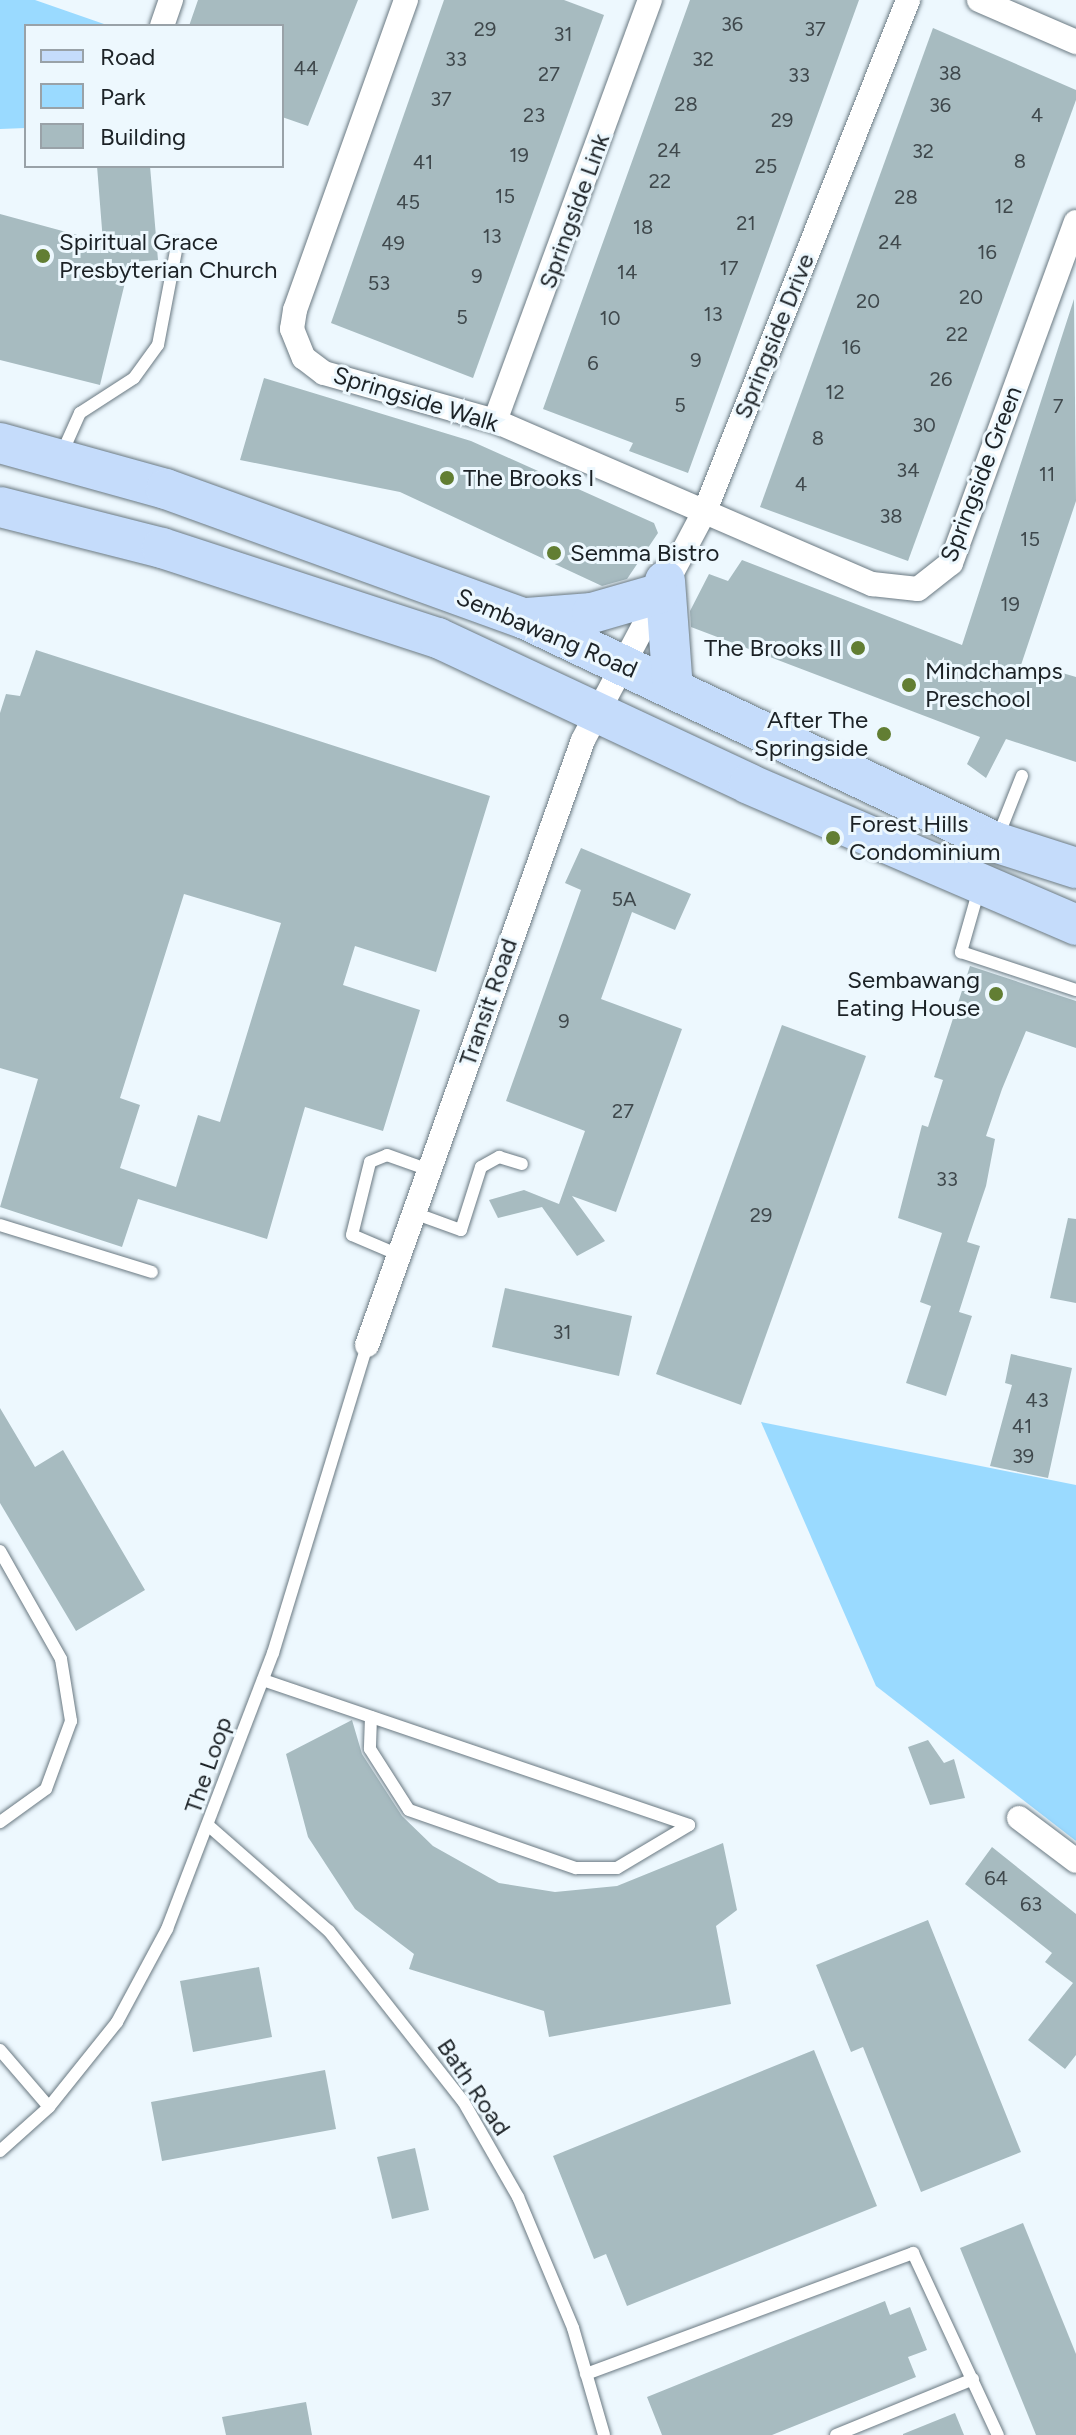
<!DOCTYPE html>
<style>
body{margin:0}
#map{position:relative;width:1076px;height:2435px;overflow:hidden;background:#edf8fe;font-family:Figtree,sans-serif}
div>[style]{position:absolute}
.green>*{inset:0;background:#9adaff}
.building>*{inset:0;background:#a7bbc0}
.roads{filter:drop-shadow(0 0 2px #6a7982) drop-shadow(0 0 2px #6a7982)}
.lane>*{height:12px;margin:-6px;padding:0 6px;transform-origin:6px;border-radius:6px;background:#fff}
.street>*{height:24px;margin:-12px;padding:0 12px;transform-origin:12px;border-radius:12px;background:#fff}
.primary>*{height:40px;margin:-20px;padding:0 20px;transform-origin:20px;border-radius:20px;background:#c5dcfb}
.dots>*{width:22px;height:22px;translate:-50% -50%;box-sizing:border-box;border:4px solid #edf8fe;border-radius:50%}
span{translate:-50% -50%;white-space:nowrap;text-align:center;line-height:1.15;-webkit-text-stroke:6px #edf8fe;paint-order:stroke}
.number-label{font-size:20px;color:#3f484c}
.number-label span{-webkit-text-stroke-width:0}
.street-label{font-size:24px;color:#1c2226}
.poi-label{font-size:24px;color:#1c2226}
.left{translate:0 -50%;text-align:left}
.right{translate:-100% -50%;text-align:right}
.legend{position:absolute;left:24px;top:24px;width:260px;height:144px;box-sizing:border-box;background:#edf8fe;border:2px solid #99a2a8;margin:0;padding:10px 14px;list-style:none;font-size:24px;color:#1c2226}
.legend li{display:flex;align-items:center;gap:16px;height:40px}
.legend b{width:40px;border:2px solid #99a2a8}
</style>
<div id="map">
<div class="green">
<i style="clip-path:polygon(0 0,35px 0,104px 24px,26px 26px,26px 128px,0 129px)"></i>
<i style="clip-path:polygon(761px 1422px,1076px 1485px,1076px 1841px,876px 1686px)"></i>
</div>
<div class="building">
<i style="clip-path:polygon(198px 0,358px 0,308px 126px,282px 117px,282px 26px,189px 26px)"></i>
<i style="clip-path:polygon(444px 0,564px 0,604px 15px,473px 378px,331px 323px)"></i>
<i style="clip-path:polygon(690px 0,859px 0,688px 473px,629px 451px,633px 443px,543px 409px)"></i>
<i style="clip-path:polygon(933px 28px,1076px 90px,1076px 100px,908px 561px,760px 507px)"></i>
<i style="clip-path:polygon(97px 166px,150px 166px,158px 260px,130px 262px,100px 385px,0 360px,0 214px,103px 242px)"></i>
<i style="clip-path:polygon(1074px 299px,1076px 501px,1020px 668px,1056px 681px,1059px 672px,1076px 677px,1076px 762px,1006px 739px,986px 778px,967px 764px,980px 737px,691px 627px,690px 611px,709px 574px,728px 581px,742px 560px,962px 645px)"></i>
<i style="clip-path:polygon(264px 378px,471px 441px,654px 523px,658px 533px,627px 579px,602px 586px,400px 492px,240px 460px)"></i>
<i style="clip-path:polygon(evenodd,36px 650px,490px 796px,436px 972px,355px 946px,343px 985px,420px 1010px,383px 1131px,305px 1107px,267px 1239px,138px 1199px,122px 1247px,0 1207px,38px 1079px,0 1068px,0 713px,6px 694px,20px 696px,36px 650px,184px 894px,281px 923px,220px 1122px,198px 1115px,176px 1187px,120px 1168px,140px 1105px,120px 1098px,184px 894px)"></i>
<i style="clip-path:polygon(581px 848px,691px 894px,675px 930px,632px 912px,601px 999px,682px 1029px,616px 1212px,572px 1196px,605px 1241px,577px 1256px,542px 1207px,498px 1218px,489px 1200px,524px 1190px,559px 1204px,585px 1131px,506px 1101px,581px 890px,565px 883px)"></i>
<i style="clip-path:polygon(970px 966px,1076px 1001px,1076px 1048px,1026px 1031px,1002px 1089px,986px 1136px,995px 1139px,986px 1186px,967px 1242px,980px 1246px,959px 1312px,972px 1316px,946px 1396px,906px 1383px,931px 1306px,920px 1302px,942px 1233px,898px 1218px,922px 1125px,928px 1127px,943px 1080px,934px 1077px)"></i>
<i style="clip-path:polygon(782px 1025px,866px 1056px,741px 1405px,656px 1374px)"></i>
<i style="clip-path:polygon(1068px 1218px,1076px 1219px,1076px 1303px,1050px 1298px)"></i>
<i style="clip-path:polygon(505px 1288px,632px 1316px,619px 1376px,492px 1347px)"></i>
<i style="clip-path:polygon(1011px 1354px,1072px 1368px,1048px 1478px,990px 1466px,1012px 1385px,1005px 1383px)"></i>
<i style="clip-path:polygon(0 1408px,35px 1467px,63px 1450px,145px 1590px,76px 1631px,0 1503px)"></i>
<i style="clip-path:polygon(352px 1720px,362px 1754px,402px 1816px,433px 1846px,499px 1883px,555px 1892px,617px 1886px,723px 1843px,737px 1910px,716px 1926px,731px 2004px,549px 2037px,544px 2011px,409px 1969px,414px 1954px,355px 1909px,308px 1837px,286px 1754px)"></i>
<i style="clip-path:polygon(928px 1740px,944px 1763px,954px 1759px,965px 1798px,930px 1805px,908px 1747px)"></i>
<i style="clip-path:polygon(992px 1847px,1076px 1914px,1076px 2055px,1065px 2069px,1028px 2040px,1073px 1983px,1045px 1962px,1052px 1953px,965px 1884px)"></i>
<i style="clip-path:polygon(928px 1920px,1021px 2152px,921px 2192px,863px 2047px,851px 2052px,816px 1965px)"></i>
<i style="clip-path:polygon(259px 1967px,272px 2037px,193px 2052px,180px 1981px)"></i>
<i style="clip-path:polygon(814px 2050px,877px 2206px,627px 2306px,606px 2254px,594px 2259px,553px 2156px)"></i>
<i style="clip-path:polygon(325px 2070px,336px 2129px,162px 2161px,151px 2102px)"></i>
<i style="clip-path:polygon(415px 2148px,429px 2210px,392px 2219px,377px 2157px)"></i>
<i style="clip-path:polygon(1023px 2223px,1076px 2354px,1076px 2435px,1036px 2435px,960px 2248px)"></i>
<i style="clip-path:polygon(885px 2301px,890px 2315px,910px 2307px,927px 2350px,908px 2357px,916px 2377px,772px 2435px,662px 2435px,647px 2397px)"></i>
<i style="clip-path:polygon(306px 2402px,312px 2435px,226px 2435px,222px 2417px)"></i>
<i style="clip-path:polygon(955px 2413px,964px 2435px,903px 2435px,903px 2434px)"></i>
</div>
<div class="roads">
<div class="lane">
<i style="left:62px;top:453px;width:44px;rotate:-65.8deg"></i>
<i style="left:80px;top:413px;width:64px;rotate:-32.9deg"></i>
<i style="left:134px;top:378px;width:41px;rotate:-54deg"></i>
<i style="left:158px;top:345px;width:102px;rotate:-79.2deg"></i>
<i style="left:997px;top:839px;width:68px;rotate:-68.4deg"></i>
<i style="left:979px;top:889px;width:66px;rotate:105.9deg"></i>
<i style="left:961px;top:952px;width:121px;rotate:18.3deg"></i>
<i style="left:414px;top:1213px;width:50px;rotate:19.9deg"></i>
<i style="left:461px;top:1230px;width:66px;rotate:-72.4deg"></i>
<i style="left:481px;top:1167px;width:21px;rotate:-29deg"></i>
<i style="left:499px;top:1157px;width:24px;rotate:17deg"></i>
<i style="left:0;top:1225px;width:159px;rotate:17.2deg"></i>
<i style="left:399px;top:1255px;width:51px;rotate:-156.9deg"></i>
<i style="left:352px;top:1235px;width:75px;rotate:-76.1deg"></i>
<i style="left:370px;top:1162px;width:18px;rotate:-22deg"></i>
<i style="left:387px;top:1155px;width:45px;rotate:19.7deg"></i>
<i style="left:0;top:1551px;width:124px;rotate:60.5deg"></i>
<i style="left:61px;top:1659px;width:63px;rotate:80.8deg"></i>
<i style="left:71px;top:1721px;width:72px;rotate:110.2deg"></i>
<i style="left:46px;top:1789px;width:57px;rotate:144.3deg"></i>
<i style="left:263px;top:1680px;width:450px;rotate:18.8deg"></i>
<i style="left:371px;top:1717px;width:32px;rotate:92deg"></i>
<i style="left:370px;top:1749px;width:72px;rotate:57.4deg"></i>
<i style="left:409px;top:1810px;width:177px;rotate:19.2deg"></i>
<i style="left:576px;top:1868px;width:41px"></i>
<i style="left:617px;top:1868px;width:84px;rotate:-30.8deg"></i>
<i style="left:210px;top:1827px;width:158px;rotate:41.2deg"></i>
<i style="left:329px;top:1931px;width:216px;rotate:51.8deg"></i>
<i style="left:463px;top:2101px;width:111px;rotate:60.2deg"></i>
<i style="left:518px;top:2197px;width:142px;rotate:67.2deg"></i>
<i style="left:573px;top:2328px;width:111px;rotate:73.8deg"></i>
<i style="left:0;top:2050px;width:75px;rotate:49.3deg"></i>
<i style="left:0;top:2151px;width:66px;rotate:-41.9deg"></i>
<i style="left:49px;top:2107px;width:109px;rotate:-51.3deg"></i>
<i style="left:117px;top:2022px;width:106px;rotate:-61.7deg"></i>
<i style="left:167px;top:1929px;width:296px;rotate:-69deg"></i>
<i style="left:273px;top:1653px;width:322px;rotate:-73deg"></i>
<i style="left:586px;top:2374px;width:349px;rotate:-20.3deg"></i>
<i style="left:913px;top:2253px;width:201px;rotate:65deg"></i>
<i style="left:836px;top:2435px;width:148px;rotate:-22.2deg"></i>
</div>
<div class="street">
<i style="left:406px;top:0;width:329px;rotate:109.7deg"></i>
<i style="left:295px;top:310px;width:19px;rotate:99deg"></i>
<i style="left:292px;top:329px;width:31px;rotate:68deg"></i>
<i style="left:304px;top:358px;width:25px;rotate:37deg"></i>
<i style="left:324px;top:373px;width:178px;rotate:15.7deg"></i>
<i style="left:495px;top:421px;width:411px;rotate:23.4deg"></i>
<i style="left:872px;top:584px;width:46px;rotate:6.2deg"></i>
<i style="left:918px;top:589px;width:42px;rotate:-38.2deg"></i>
<i style="left:951px;top:563px;width:363px;rotate:-69.9deg"></i>
<i style="left:979px;top:0;width:106px;rotate:23.4deg"></i>
<i style="left:162px;top:26px;width:28px;rotate:-71deg"></i>
<i style="left:495px;top:421px;width:449px;rotate:-69.8deg"></i>
<i style="left:367px;top:1345px;width:642px;rotate:-70.35deg"></i>
<i style="left:583px;top:740px;width:259px;rotate:-62deg"></i>
<i style="left:705px;top:511px;width:550px;rotate:-68.33deg"></i>
<i style="left:1019px;top:1818px;width:71px;rotate:37deg"></i>
</div>
<div class="primary">
<i style="left:0;top:443px;width:172px;rotate:15.5deg"></i>
<i style="left:166px;top:489px;width:380px;rotate:19.9deg"></i>
<i style="left:523px;top:618px;width:522px;rotate:25.39deg"></i>
<i style="left:995px;top:842px;width:85px;rotate:17.8deg"></i>
<i style="left:0;top:507px;width:167px;rotate:14.2deg"></i>
<i style="left:162px;top:548px;width:290px;rotate:18.1deg"></i>
<i style="left:438px;top:638px;width:344px;rotate:25.1deg"></i>
<i style="left:749px;top:784px;width:356px;rotate:23.3deg"></i>
<i style="left:665px;top:581px;width:108px;rotate:85.8deg"></i>
<i style="left:527px;top:618px;width:65px;rotate:-4.4deg"></i>
<i style="left:592px;top:613px;width:69px;rotate:-16.1deg"></i>
</div>
</div>
<div class="dots">
<i style="left:43px;top:256px;background:#627e33"></i>
<i style="left:447px;top:478px;background:#627e33"></i>
<i style="left:554px;top:553px;background:#627e33"></i>
<i style="left:858px;top:648px;background:#627e33"></i>
<i style="left:909px;top:685px;background:#627e33"></i>
<i style="left:884px;top:734px;background:#627e33"></i>
<i style="left:833px;top:838px;background:#627e33"></i>
<i style="left:996px;top:994px;background:#627e33"></i>
</div>
<div class="number-label">
<span style="left:732px;top:24px">36</span>
<span style="left:485px;top:29px">29</span>
<span style="left:815px;top:29px">37</span>
<span style="left:563px;top:34px">31</span>
<span style="left:456px;top:59px">33</span>
<span style="left:703px;top:59px">32</span>
<span style="left:306px;top:68px">44</span>
<span style="left:950px;top:73px">38</span>
<span style="left:549px;top:74px">27</span>
<span style="left:799px;top:75px">33</span>
<span style="left:441px;top:99px">37</span>
<span style="left:686px;top:104px">28</span>
<span style="left:940px;top:105px">36</span>
<span style="left:534px;top:115px">23</span>
<span style="left:1037px;top:115px">4</span>
<span style="left:782px;top:120px">29</span>
<span style="left:669px;top:150px">24</span>
<span style="left:923px;top:151px">32</span>
<span style="left:519px;top:155px">19</span>
<span style="left:1020px;top:161px">8</span>
<span style="left:423px;top:162px">41</span>
<span style="left:766px;top:166px">25</span>
<span style="left:660px;top:181px">22</span>
<span style="left:505px;top:196px">15</span>
<span style="left:906px;top:197px">28</span>
<span style="left:408px;top:202px">45</span>
<span style="left:1004px;top:206px">12</span>
<span style="left:746px;top:223px">21</span>
<span style="left:643px;top:227px">18</span>
<span style="left:492px;top:236px">13</span>
<span style="left:890px;top:242px">24</span>
<span style="left:393px;top:243px">49</span>
<span style="left:987px;top:252px">16</span>
<span style="left:729px;top:268px">17</span>
<span style="left:627px;top:272px">14</span>
<span style="left:477px;top:276px">9</span>
<span style="left:379px;top:283px">53</span>
<span style="left:971px;top:297px">20</span>
<span style="left:868px;top:301px">20</span>
<span style="left:713px;top:314px">13</span>
<span style="left:462px;top:317px">5</span>
<span style="left:610px;top:318px">10</span>
<span style="left:957px;top:334px">22</span>
<span style="left:851px;top:347px">16</span>
<span style="left:696px;top:360px">9</span>
<span style="left:593px;top:363px">6</span>
<span style="left:941px;top:379px">26</span>
<span style="left:835px;top:392px">12</span>
<span style="left:680px;top:405px">5</span>
<span style="left:1058px;top:406px">7</span>
<span style="left:924px;top:425px">30</span>
<span style="left:818px;top:438px">8</span>
<span style="left:908px;top:470px">34</span>
<span style="left:1047px;top:474px">11</span>
<span style="left:801px;top:484px">4</span>
<span style="left:891px;top:516px">38</span>
<span style="left:1030px;top:539px">15</span>
<span style="left:1010px;top:604px">19</span>
<span style="left:624px;top:899px">5A</span>
<span style="left:564px;top:1021px">9</span>
<span style="left:623px;top:1111px">27</span>
<span style="left:947px;top:1179px">33</span>
<span style="left:761px;top:1215px">29</span>
<span style="left:562px;top:1332px">31</span>
<span style="left:1037px;top:1400px">43</span>
<span style="left:1022px;top:1426px">41</span>
<span style="left:1023px;top:1456px">39</span>
<span style="left:996px;top:1878px">64</span>
<span style="left:1031px;top:1904px">63</span>
</div>
<div class="street-label">
<span style="left:574px;top:211px;rotate:-70deg">Springside Link</span>
<span style="left:774px;top:336px;rotate:-68deg">Springside Drive</span>
<span style="left:416px;top:399px;rotate:17deg">Springside Walk</span>
<span style="left:981px;top:474px;rotate:-69deg">Springside Green</span>
<span style="left:547px;top:633px;rotate:23deg">Sembawang Road</span>
<span style="left:488px;top:1002px;rotate:-71deg">Transit Road</span>
<span style="left:208px;top:1765px;rotate:-71deg">The Loop</span>
<span style="left:474px;top:2087px;rotate:56deg">Bath Road</span>
</div>
<div class="poi-label">
<span class="left" style="left:59px;top:256px">Spiritual Grace<br>Presbyterian Church</span>
<span class="left" style="left:463px;top:478px">The Brooks I</span>
<span class="left" style="left:570px;top:553px">Semma Bistro</span>
<span class="right" style="left:842px;top:648px">The Brooks II</span>
<span class="left" style="left:925px;top:685px">Mindchamps<br>Preschool</span>
<span class="right" style="left:868px;top:734px">After The<br>Springside</span>
<span class="left" style="left:849px;top:838px">Forest Hills<br>Condominium</span>
<span class="right" style="left:980px;top:994px">Sembawang<br>Eating House</span>
</div>
<ul class="legend">
<li><b style="height:10px;background:#c5dcfb"></b>Road</li>
<li><b style="height:22px;background:#9adaff"></b>Park</li>
<li><b style="height:22px;background:#a7bbc0"></b>Building</li>
</ul>
</div>
